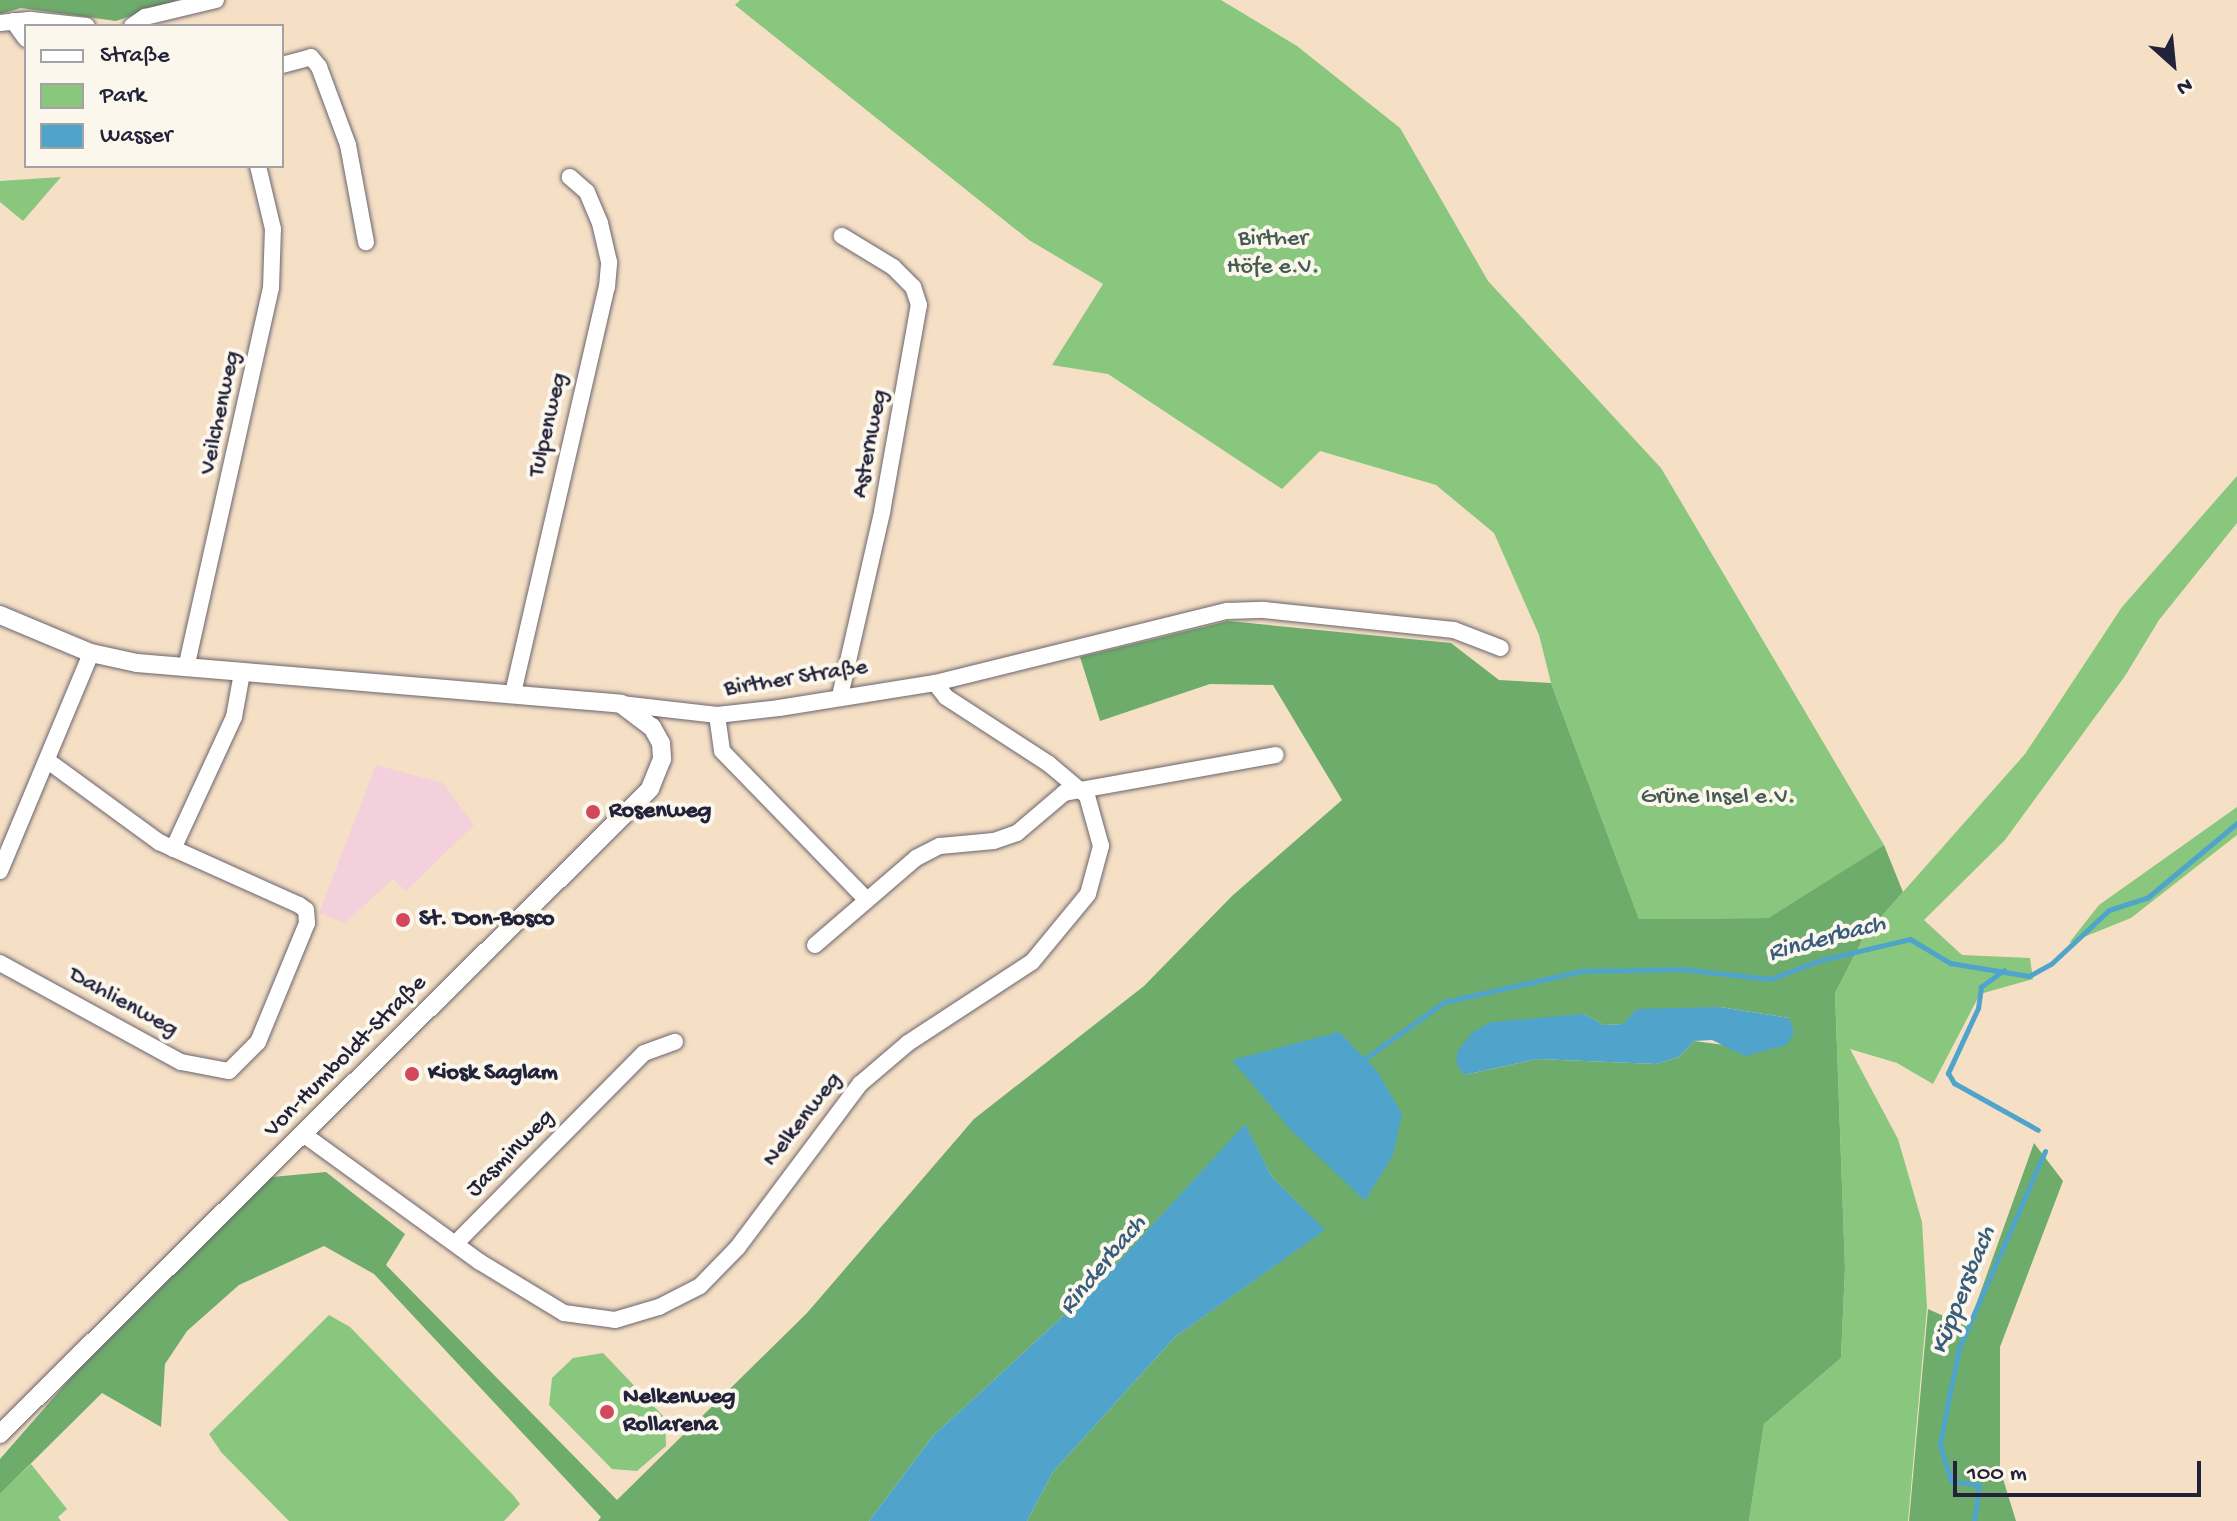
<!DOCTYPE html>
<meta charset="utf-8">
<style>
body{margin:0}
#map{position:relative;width:2237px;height:1521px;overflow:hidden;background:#f5e0c6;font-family:"Gochi Hand",sans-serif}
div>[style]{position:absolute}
.built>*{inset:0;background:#f4cfdc}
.green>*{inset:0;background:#88c77d}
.forest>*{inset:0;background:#6eac6c}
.water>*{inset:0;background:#50a4cb}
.stream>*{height:5px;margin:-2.5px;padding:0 2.5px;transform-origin:2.5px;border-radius:2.5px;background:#50a4cb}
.roads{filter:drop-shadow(0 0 2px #6c646c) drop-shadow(0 0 2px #6c646c)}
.minor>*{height:16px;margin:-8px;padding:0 8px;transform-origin:8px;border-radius:8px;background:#fff}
.tertiary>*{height:18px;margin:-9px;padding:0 9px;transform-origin:9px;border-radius:9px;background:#fff}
.dots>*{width:22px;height:22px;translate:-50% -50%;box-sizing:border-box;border:4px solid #fbf7ec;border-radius:50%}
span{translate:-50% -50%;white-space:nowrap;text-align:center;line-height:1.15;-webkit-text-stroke:8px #fbf7ec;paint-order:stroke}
.park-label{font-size:24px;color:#465c52}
.street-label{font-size:24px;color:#22223b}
.poi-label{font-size:24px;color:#22223b;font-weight:700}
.left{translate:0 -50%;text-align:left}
.water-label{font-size:26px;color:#375c7c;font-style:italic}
.legend{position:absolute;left:24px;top:24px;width:260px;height:144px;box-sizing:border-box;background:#fbf7ec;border:2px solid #a4a2a5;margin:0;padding:10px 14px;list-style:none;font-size:24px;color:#22223b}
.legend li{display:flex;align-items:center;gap:16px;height:40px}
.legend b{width:40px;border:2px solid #a4a2a5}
.north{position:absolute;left:2133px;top:24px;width:80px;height:80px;-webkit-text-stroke:6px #fbf7ec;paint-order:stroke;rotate:153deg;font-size:22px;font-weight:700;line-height:32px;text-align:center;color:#22223b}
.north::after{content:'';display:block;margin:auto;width:28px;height:36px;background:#22223b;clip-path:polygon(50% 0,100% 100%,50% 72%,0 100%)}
.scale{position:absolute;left:1953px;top:1461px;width:248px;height:36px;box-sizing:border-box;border:4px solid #22223b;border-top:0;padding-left:10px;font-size:24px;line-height:28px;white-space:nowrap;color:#22223b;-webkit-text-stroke:6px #fbf7ec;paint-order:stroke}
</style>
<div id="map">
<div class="built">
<i style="clip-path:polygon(376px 765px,443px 783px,474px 825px,406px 891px,393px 879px,345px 923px,319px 913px)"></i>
</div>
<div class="green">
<i style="clip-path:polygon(740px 0,1221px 0,1297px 46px,1400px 128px,1488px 281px,1661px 468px,1884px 845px,1768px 918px,1639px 919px,1551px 683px,1539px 635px,1494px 533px,1436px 485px,1320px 451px,1282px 489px,1108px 374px,1052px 365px,1103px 284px,1029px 240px,735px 5px)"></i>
<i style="clip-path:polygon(61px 177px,23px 221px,0 202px,0 181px)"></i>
<i style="clip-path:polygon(2237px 476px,2237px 523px,2159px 620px,2125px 676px,2005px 840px,1924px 920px,1962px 955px,2030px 958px,2033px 979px,1980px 994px,1933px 1084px,1897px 1063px,1850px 1049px,1898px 1139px,1922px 1222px,1927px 1307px,1908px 1521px,1749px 1521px,1764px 1424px,1841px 1358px,1845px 1268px,1835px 993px,1865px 935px,2025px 754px,2122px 607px)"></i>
<i style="clip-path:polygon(2237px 807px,2237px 835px,2131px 918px,2069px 943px,2099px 905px)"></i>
<i style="clip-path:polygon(329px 1315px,350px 1327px,513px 1495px,520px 1504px,504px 1521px,289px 1521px,221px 1452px,209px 1434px)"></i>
<i style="clip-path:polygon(603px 1353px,665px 1418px,666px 1446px,637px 1471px,612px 1469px,549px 1405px,552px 1378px,573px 1358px)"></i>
<i style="clip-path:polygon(31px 1464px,67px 1509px,58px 1517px,61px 1521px,0 1521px,0 1494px)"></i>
</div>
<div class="forest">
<i style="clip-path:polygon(0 0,178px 0,116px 21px,21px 8px,0 14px)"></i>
<i style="clip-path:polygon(evenodd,1228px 621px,1451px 643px,1499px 680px,1551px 683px,1639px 919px,1768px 918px,1884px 845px,1903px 892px,1865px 935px,1835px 993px,1845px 1268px,1841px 1358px,1764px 1424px,1749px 1521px,1027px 1521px,1053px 1472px,1175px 1337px,1324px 1230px,1272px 1177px,1245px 1125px,1099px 1283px,933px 1436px,869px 1521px,598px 1521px,601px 1517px,374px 1274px,324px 1246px,239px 1285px,187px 1331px,165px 1364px,161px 1427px,102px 1393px,0 1494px,0 1459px,76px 1372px,272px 1177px,326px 1172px,405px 1234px,386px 1265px,617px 1500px,807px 1313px,974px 1119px,1144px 986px,1232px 896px,1342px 800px,1273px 685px,1210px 684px,1100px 721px,1080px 657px,1228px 621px,1720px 1007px,1789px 1018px,1732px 1046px,1694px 1041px,1679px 1057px,1656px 1064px,1538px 1059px,1464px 1075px,1584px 1014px,1604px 1025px,1624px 1024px,1720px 1007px)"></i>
<i style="clip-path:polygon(2034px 1143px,2063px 1181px,2000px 1347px,2000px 1469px,2016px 1521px,1909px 1521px,1928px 1309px,1968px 1327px)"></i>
</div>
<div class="water">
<i style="clip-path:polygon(1720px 1007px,1789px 1018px,1794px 1032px,1787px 1045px,1745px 1056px,1712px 1040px,1694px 1041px,1679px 1057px,1656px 1064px,1538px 1059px,1464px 1075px,1456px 1063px,1458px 1050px,1473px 1032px,1491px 1022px,1584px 1014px,1604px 1025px,1623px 1024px,1637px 1009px)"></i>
<i style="clip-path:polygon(1339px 1032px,1377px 1071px,1402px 1114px,1393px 1155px,1365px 1201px,1290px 1129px,1232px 1060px)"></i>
<i style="clip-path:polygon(1245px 1124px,1272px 1177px,1325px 1230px,1175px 1337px,1053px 1472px,1027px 1521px,869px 1521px,933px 1436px,1099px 1283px)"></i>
</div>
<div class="stream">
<i style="left:2004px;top:970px;width:29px;rotate:144deg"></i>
<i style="left:1981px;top:987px;width:21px;rotate:98deg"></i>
<i style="left:1978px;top:1008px;width:72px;rotate:114.8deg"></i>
<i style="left:1948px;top:1073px;width:12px;rotate:59deg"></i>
<i style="left:1954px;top:1083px;width:96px;rotate:29.2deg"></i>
<i style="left:1360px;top:1062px;width:103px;rotate:-35.5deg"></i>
<i style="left:1444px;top:1002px;width:141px;rotate:-12.7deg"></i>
<i style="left:1582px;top:971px;width:99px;rotate:-1.2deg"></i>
<i style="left:1681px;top:969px;width:90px;rotate:6.4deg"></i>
<i style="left:1770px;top:979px;width:54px;rotate:-20.4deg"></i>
<i style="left:1821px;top:960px;width:91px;rotate:-13.3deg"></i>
<i style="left:1910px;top:939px;width:47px;rotate:31deg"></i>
<i style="left:1950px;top:963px;width:80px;rotate:9.3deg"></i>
<i style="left:2029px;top:976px;width:25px;rotate:-29deg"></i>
<i style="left:2051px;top:964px;width:79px;rotate:-43deg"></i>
<i style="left:2109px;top:910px;width:40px;rotate:-18deg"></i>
<i style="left:2147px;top:898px;width:117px;rotate:-39.8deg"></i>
<i style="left:1974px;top:1521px;width:36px;rotate:-82deg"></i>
<i style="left:1979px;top:1485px;width:28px;rotate:-172deg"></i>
<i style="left:1951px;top:1481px;width:39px;rotate:-107deg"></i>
<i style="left:1940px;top:1444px;width:33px;rotate:-79deg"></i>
<i style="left:1946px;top:1412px;width:65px;rotate:-78.5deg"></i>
<i style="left:1959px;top:1348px;width:215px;rotate:-66.4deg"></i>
</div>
<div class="roads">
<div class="minor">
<i style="left:13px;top:21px;width:22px;rotate:54deg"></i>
<i style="left:0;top:23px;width:31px;rotate:-6deg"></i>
<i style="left:31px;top:20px;width:56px;rotate:6.1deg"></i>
<i style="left:132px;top:26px;width:16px;rotate:-35deg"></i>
<i style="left:145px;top:17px;width:73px;rotate:-13.5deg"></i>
<i style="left:282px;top:65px;width:30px;rotate:-15deg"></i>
<i style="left:311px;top:57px;width:13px;rotate:51deg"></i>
<i style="left:319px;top:67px;width:83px;rotate:69.6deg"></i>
<i style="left:348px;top:145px;width:99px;rotate:79.5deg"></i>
<i style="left:186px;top:668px;width:389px;rotate:-77.4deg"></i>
<i style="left:271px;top:288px;width:59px;rotate:-88.1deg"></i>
<i style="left:273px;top:229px;width:65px;rotate:-103.4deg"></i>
<i style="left:513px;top:693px;width:417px;rotate:-77deg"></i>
<i style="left:607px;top:287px;width:25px;rotate:-85deg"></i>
<i style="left:609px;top:262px;width:40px;rotate:-103deg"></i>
<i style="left:600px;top:223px;width:34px;rotate:-113deg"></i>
<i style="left:587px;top:192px;width:23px;rotate:-139deg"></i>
<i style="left:840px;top:696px;width:189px;rotate:-77.1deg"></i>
<i style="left:882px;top:512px;width:210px;rotate:-79.9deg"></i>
<i style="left:919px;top:305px;width:19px;rotate:-108deg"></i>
<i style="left:913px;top:287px;width:28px;rotate:-135deg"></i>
<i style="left:893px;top:267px;width:60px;rotate:-148.7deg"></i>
<i style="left:621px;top:704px;width:97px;rotate:6.5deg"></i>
<i style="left:717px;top:715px;width:62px;rotate:-6.4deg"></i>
<i style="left:779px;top:708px;width:158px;rotate:-9.1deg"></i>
<i style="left:935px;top:683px;width:301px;rotate:-13.9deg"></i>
<i style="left:1227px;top:611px;width:37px;rotate:-2deg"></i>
<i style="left:1264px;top:610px;width:191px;rotate:6deg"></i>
<i style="left:1454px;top:630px;width:50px;rotate:21deg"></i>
<i style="left:717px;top:715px;width:36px;rotate:82deg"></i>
<i style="left:722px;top:751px;width:208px;rotate:45.8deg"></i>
<i style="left:173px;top:849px;width:145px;rotate:-65.2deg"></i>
<i style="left:234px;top:717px;width:45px;rotate:-79.7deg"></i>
<i style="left:0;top:871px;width:236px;rotate:-67.3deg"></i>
<i style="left:815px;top:945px;width:133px;rotate:-40.7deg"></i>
<i style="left:916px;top:858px;width:27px;rotate:-27deg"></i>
<i style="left:940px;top:846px;width:54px;rotate:-5.3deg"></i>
<i style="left:994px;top:841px;width:24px;rotate:-19deg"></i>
<i style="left:1017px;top:833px;width:62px;rotate:-40.4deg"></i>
<i style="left:1064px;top:793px;width:215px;rotate:-10.2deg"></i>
<i style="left:0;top:963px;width:206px;rotate:28.7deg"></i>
<i style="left:181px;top:1062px;width:49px;rotate:10.6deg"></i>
<i style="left:229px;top:1071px;width:41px;rotate:-45deg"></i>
<i style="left:258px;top:1042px;width:129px;rotate:-67.6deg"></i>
<i style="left:307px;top:923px;width:13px;rotate:-94deg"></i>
<i style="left:306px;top:910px;width:9px;rotate:-144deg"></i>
<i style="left:299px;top:905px;width:154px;rotate:-155.8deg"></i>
<i style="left:159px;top:842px;width:137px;rotate:-143.9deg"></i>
<i style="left:303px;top:1134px;width:218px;rotate:35.9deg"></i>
<i style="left:480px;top:1262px;width:98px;rotate:31.3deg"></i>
<i style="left:564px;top:1313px;width:51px;rotate:7.8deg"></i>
<i style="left:615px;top:1320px;width:46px;rotate:-16.5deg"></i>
<i style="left:659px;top:1307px;width:46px;rotate:-27.1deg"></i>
<i style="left:700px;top:1286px;width:54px;rotate:-45.7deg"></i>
<i style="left:738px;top:1247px;width:204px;rotate:-53.2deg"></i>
<i style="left:860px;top:1084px;width:63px;rotate:-40.5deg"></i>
<i style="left:908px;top:1043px;width:148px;rotate:-33.2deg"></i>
<i style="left:1032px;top:962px;width:88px;rotate:-50.5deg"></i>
<i style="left:1088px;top:894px;width:50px;rotate:-74.8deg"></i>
<i style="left:1101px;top:846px;width:52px;rotate:-105.6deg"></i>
<i style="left:1087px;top:796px;width:50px;rotate:-139.9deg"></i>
<i style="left:1049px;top:764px;width:123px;rotate:-147deg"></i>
<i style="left:946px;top:697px;width:18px;rotate:-128deg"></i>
<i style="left:456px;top:1243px;width:267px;rotate:-45.3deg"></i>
<i style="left:644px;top:1053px;width:33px;rotate:-20deg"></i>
</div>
<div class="tertiary">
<i style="left:0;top:615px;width:99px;rotate:22.7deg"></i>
<i style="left:91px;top:653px;width:47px;rotate:12.3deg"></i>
<i style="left:137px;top:663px;width:486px;rotate:4.8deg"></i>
<i style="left:621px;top:704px;width:39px;rotate:37deg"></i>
<i style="left:652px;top:727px;width:18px;rotate:61deg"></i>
<i style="left:661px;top:743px;width:16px;rotate:86deg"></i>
<i style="left:662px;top:759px;width:32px;rotate:112deg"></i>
<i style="left:650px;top:789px;width:916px;rotate:135.22deg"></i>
</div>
</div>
<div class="dots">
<i style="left:593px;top:812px;background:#d1495b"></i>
<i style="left:403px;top:920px;background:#d1495b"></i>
<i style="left:412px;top:1074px;background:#d1495b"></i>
<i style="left:607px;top:1412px;background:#d1495b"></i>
</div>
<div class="park-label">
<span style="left:1273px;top:254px">Birther<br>Höfe e.V.</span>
<span style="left:1718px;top:798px">Grüne Insel e.V.</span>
</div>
<div class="street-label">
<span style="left:221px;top:413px;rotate:-78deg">Veilchenweg</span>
<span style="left:549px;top:425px;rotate:-77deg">Tulpenweg</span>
<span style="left:871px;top:444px;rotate:-79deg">Asternweg</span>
<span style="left:796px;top:679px;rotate:-9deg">Birther Straße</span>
<span style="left:123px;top:1003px;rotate:29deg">Dahlienweg</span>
<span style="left:346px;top:1057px;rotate:-45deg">Von-Humboldt-Straße</span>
<span style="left:803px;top:1120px;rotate:-52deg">Nelkenweg</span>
<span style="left:511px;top:1154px;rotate:-45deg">Jasminweg</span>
</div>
<div class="poi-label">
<span class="left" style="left:609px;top:812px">Rosenweg</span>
<span class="left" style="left:419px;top:920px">St. Don-Bosco</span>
<span class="left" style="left:428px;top:1074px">Kiosk Saglam</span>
<span class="left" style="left:623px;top:1412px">Nelkenweg<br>Rollarena</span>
</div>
<div class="water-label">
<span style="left:1827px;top:940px;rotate:-15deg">Rinderbach</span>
<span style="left:1104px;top:1266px;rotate:-50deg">Rinderbach</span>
<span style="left:1965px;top:1291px;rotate:-68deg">Küppersbach</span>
</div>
<ul class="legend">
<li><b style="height:10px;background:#fff"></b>Straße</li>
<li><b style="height:22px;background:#88c77d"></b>Park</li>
<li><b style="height:22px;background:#50a4cb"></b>Wasser</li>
</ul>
<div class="north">N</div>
<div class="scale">100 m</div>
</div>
